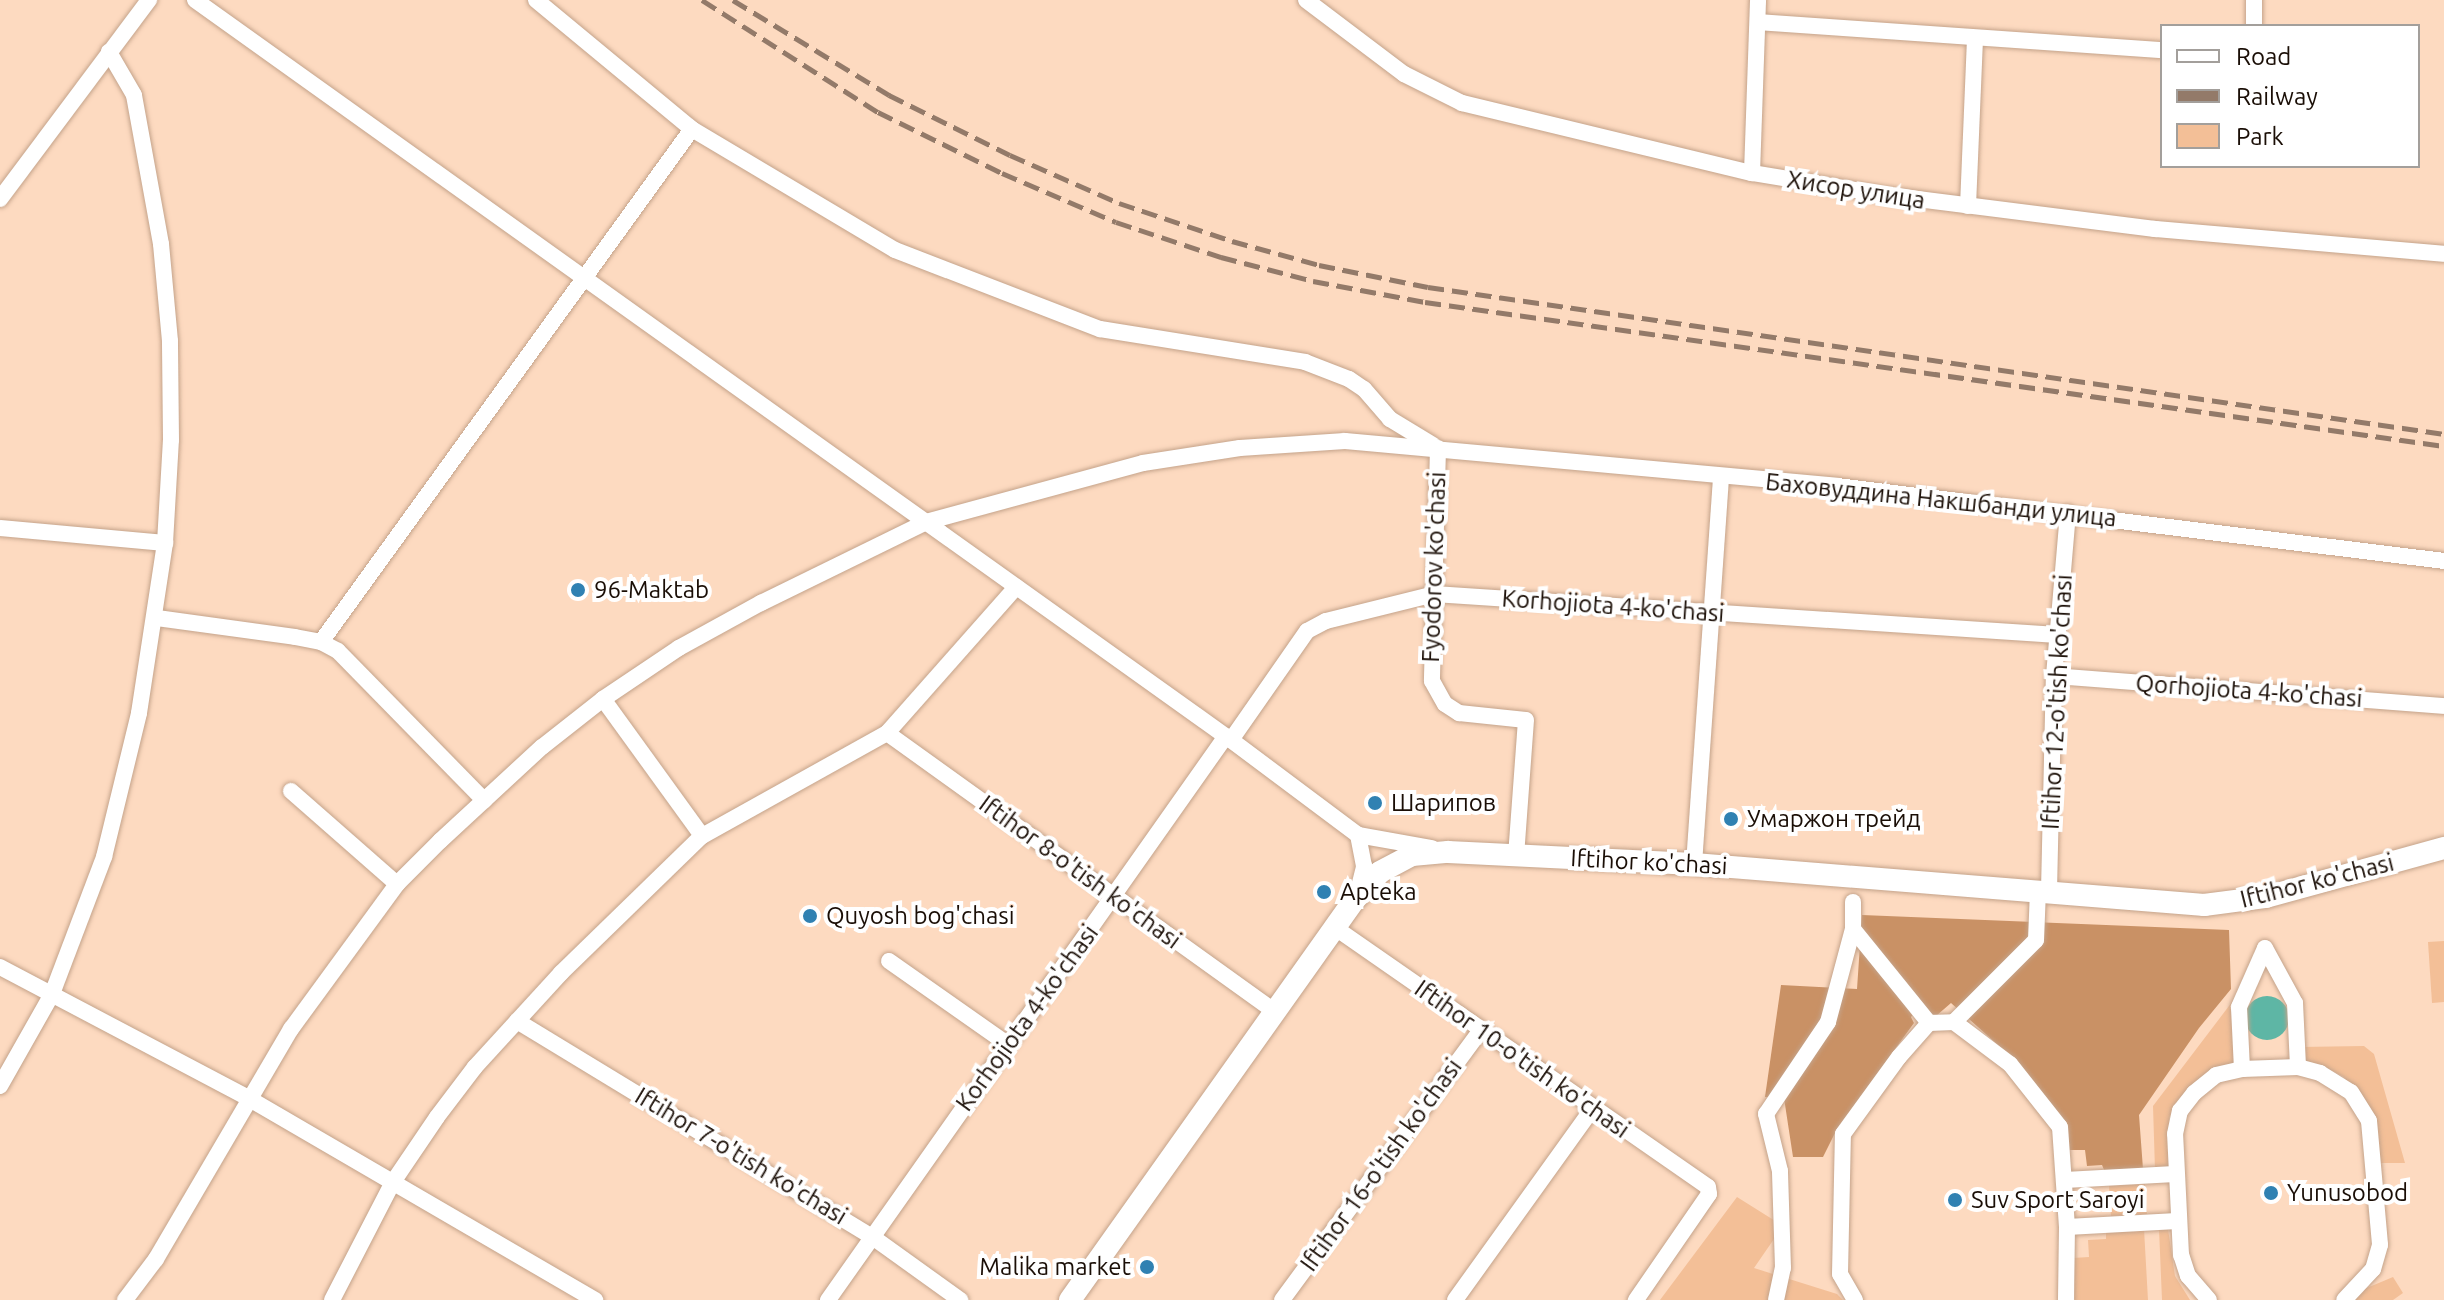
<!DOCTYPE html>
<meta charset="utf-8">
<style>
body{margin:0}
#map{position:relative;width:2444px;height:1300px;overflow:hidden;background:#fddac0;font-family:Ubuntu,sans-serif}
div>[style]{position:absolute}
.green>*{inset:0;background:#f3bf97}
.forest>*{inset:0;background:#c99165}
.water>*{inset:0;background:#5eb6a5}
.round{border-radius:50%}
.roads{filter:drop-shadow(0 0 2px #c4a38a) drop-shadow(0 0 2px #c4a38a)}
.minor>*{height:16px;margin:-8px;padding:0 8px;transform-origin:8px;border-radius:8px;background:#fff}
.major>*{height:22px;margin:-11px;padding:0 11px;transform-origin:11px;border-radius:11px;background:#fff}
.rail>*{height:5px;margin-top:-2.5px;transform-origin:0;background:repeating-linear-gradient(90deg,#937a69 0 16px,transparent 0 24px)}
.dots>*{width:22px;height:22px;translate:-50% -50%;box-sizing:border-box;border:4px solid #fff;border-radius:50%}
span{translate:-50% -50%;white-space:nowrap;text-align:center;line-height:1.15;-webkit-text-stroke:8px #fff;paint-order:stroke}
.street-label{font-size:24px;color:#1a0e06}
.poi-label{font-size:24px;color:#1a0e06}
.left{translate:0 -50%;text-align:left}
.right{translate:-100% -50%;text-align:right}
.legend{position:absolute;left:2160px;top:24px;width:260px;height:144px;box-sizing:border-box;background:#fff;border:2px solid #a39f9b;margin:0;padding:10px 14px;list-style:none;font-size:24px;color:#1a0e06}
.legend li{display:flex;align-items:center;gap:16px;height:40px}
.legend b{width:40px;border:2px solid #a39f9b}
</style>
<div id="map">
<div class="green">
<i style="clip-path:polygon(2444px 941px,2444px 1002px,2432px 1003px,2428px 942px)"></i>
<i style="clip-path:polygon(2232px 1002px,2236px 1066px,2173px 1110px,2169px 1118px,2173px 1162px,2170px 1168px,2155px 1170px,2153px 1106px)"></i>
<i style="clip-path:polygon(2364px 1046px,2374px 1054px,2405px 1163px,2377px 1163px,2353px 1089px,2344px 1077px,2331px 1070px,2300px 1063px,2299px 1047px)"></i>
<i style="clip-path:polygon(2145px 1184px,2147px 1214px,2111px 1216px,2109px 1186px)"></i>
<i style="clip-path:polygon(1737px 1197px,1783px 1226px,1754px 1268px,1837px 1294px,1843px 1300px,1660px 1300px)"></i>
<i style="clip-path:polygon(2144px 1229px,2148px 1300px,2075px 1300px,2073px 1258px,2089px 1257px,2088px 1240px,2106px 1239px,2106px 1232px)"></i>
<i style="clip-path:polygon(2159px 1229px,2168px 1229px,2175px 1276px,2190px 1300px,2162px 1300px)"></i>
<i style="clip-path:polygon(2393px 1277px,2403px 1293px,2393px 1300px,2353px 1300px,2362px 1290px)"></i>
</div>
<div class="forest">
<i style="clip-path:polygon(1862px 915px,2229px 930px,2231px 989px,2199px 1028px,2139px 1115px,2143px 1169px,2105px 1172px,2102px 1165px,2087px 1166px,2085px 1150px,2068px 1150px,2063px 1123px,1997px 1044px,1951px 1003px,1936px 1016px,1919px 1007px,1911px 1017px,1914px 1023px,1838px 1127px,1823px 1157px,1793px 1157px,1784px 1098px,1765px 1097px,1781px 985px,1857px 989px)"></i>
</div>
<div class="water">
<i class="round" style="left:2245px;top:996px;width:44px;height:44px"></i>
</div>
<div class="roads">
<div class="minor">
<i style="left:195px;top:0;width:1273px;rotate:35.54deg"></i>
<i style="left:1231px;top:740px;width:159px;rotate:36.8deg"></i>
<i style="left:1358px;top:835px;width:75px;rotate:10deg"></i>
<i style="left:536px;top:0;width:202px;rotate:39.6deg"></i>
<i style="left:692px;top:129px;width:236px;rotate:30.8deg"></i>
<i style="left:895px;top:250px;width:220px;rotate:21.1deg"></i>
<i style="left:1100px;top:329px;width:208px;rotate:9.1deg"></i>
<i style="left:1305px;top:362px;width:47px;rotate:21.1deg"></i>
<i style="left:1349px;top:379px;width:18px;rotate:34deg"></i>
<i style="left:1364px;top:389px;width:40px;rotate:49deg"></i>
<i style="left:1390px;top:419px;width:50px;rotate:31.2deg"></i>
<i style="left:1306px;top:0;width:123px;rotate:37.1deg"></i>
<i style="left:1404px;top:74px;width:65px;rotate:26.6deg"></i>
<i style="left:1462px;top:103px;width:298px;rotate:13.6deg"></i>
<i style="left:1752px;top:173px;width:136px;rotate:9.3deg"></i>
<i style="left:1886px;top:195px;width:271px;rotate:7.2deg"></i>
<i style="left:2155px;top:229px;width:290px;rotate:4.9deg"></i>
<i style="left:2254px;top:0;width:26px;rotate:90deg"></i>
<i style="left:1758px;top:22px;width:405px;rotate:4deg"></i>
<i style="left:1752px;top:173px;width:173px;rotate:-88deg"></i>
<i style="left:0;top:199px;width:249px;rotate:-53.2deg"></i>
<i style="left:1968px;top:206px;width:168px;rotate:-87.6deg"></i>
<i style="left:1438px;top:448px;width:233px;rotate:91.5deg"></i>
<i style="left:1432px;top:681px;width:26px;rotate:61deg"></i>
<i style="left:1445px;top:704px;width:17px;rotate:33deg"></i>
<i style="left:1459px;top:713px;width:67px;rotate:6deg"></i>
<i style="left:1526px;top:720px;width:135px;rotate:94.2deg"></i>
<i style="left:0;top:528px;width:166px;rotate:5.2deg"></i>
<i style="left:157px;top:618px;width:139px;rotate:7.8deg"></i>
<i style="left:295px;top:637px;width:26px;rotate:11deg"></i>
<i style="left:321px;top:642px;width:19px;rotate:28deg"></i>
<i style="left:338px;top:651px;width:209px;rotate:45.6deg"></i>
<i style="left:321px;top:642px;width:633px;rotate:-54.13deg"></i>
<i style="left:2054px;top:676px;width:391px;rotate:4.4deg"></i>
<i style="left:603px;top:699px;width:169px;rotate:54.1deg"></i>
<i style="left:887px;top:733px;width:477px;rotate:35.7deg"></i>
<i style="left:1231px;top:740px;width:133px;rotate:-55.1deg"></i>
<i style="left:1307px;top:631px;width:21px;rotate:-28deg"></i>
<i style="left:1326px;top:621px;width:111px;rotate:-14deg"></i>
<i style="left:1434px;top:594px;width:625px;rotate:3.76deg"></i>
<i style="left:291px;top:791px;width:141px;rotate:41.3deg"></i>
<i style="left:1694px;top:864px;width:388px;rotate:-86deg"></i>
<i style="left:2049px;top:891px;width:215px;rotate:-88.7deg"></i>
<i style="left:2054px;top:676px;width:164px;rotate:-85.1deg"></i>
<i style="left:1357px;top:895px;width:30px;rotate:-76deg"></i>
<i style="left:1364px;top:866px;width:32px;rotate:-101deg"></i>
<i style="left:1853px;top:902px;width:27px;rotate:90deg"></i>
<i style="left:1853px;top:929px;width:121px;rotate:51deg"></i>
<i style="left:1929px;top:1023px;width:25px;rotate:-2deg"></i>
<i style="left:1954px;top:1022px;width:116px;rotate:-45deg"></i>
<i style="left:2036px;top:940px;width:49px;rotate:-87.7deg"></i>
<i style="left:1334px;top:927px;width:455px;rotate:34.8deg"></i>
<i style="left:1708px;top:1187px;width:7px;rotate:82deg"></i>
<i style="left:1709px;top:1194px;width:129px;rotate:124.6deg"></i>
<i style="left:2265px;top:948px;width:63px;rotate:61.4deg"></i>
<i style="left:2295px;top:1003px;width:64px;rotate:87.3deg"></i>
<i style="left:2298px;top:1067px;width:23px;rotate:15deg"></i>
<i style="left:2320px;top:1073px;width:36px;rotate:32deg"></i>
<i style="left:2351px;top:1092px;width:34px;rotate:58deg"></i>
<i style="left:2369px;top:1121px;width:124px;rotate:84.9deg"></i>
<i style="left:2380px;top:1245px;width:25px;rotate:106deg"></i>
<i style="left:2373px;top:1269px;width:42px;rotate:133.1deg"></i>
<i style="left:889px;top:961px;width:144px;rotate:35.1deg"></i>
<i style="left:0;top:967px;width:280px;rotate:27.8deg"></i>
<i style="left:248px;top:1098px;width:402px;rotate:30.2deg"></i>
<i style="left:517px;top:1021px;width:414px;rotate:31.3deg"></i>
<i style="left:871px;top:1236px;width:110px;rotate:35.7deg"></i>
<i style="left:1954px;top:1022px;width:70px;rotate:36.9deg"></i>
<i style="left:2010px;top:1064px;width:80px;rotate:51.6deg"></i>
<i style="left:2060px;top:1127px;width:100px;rotate:86deg"></i>
<i style="left:2067px;top:1227px;width:73px;rotate:90.8deg"></i>
<i style="left:2242px;top:1069px;width:56px;rotate:-2deg"></i>
<i style="left:0;top:1086px;width:106px;rotate:-60.5deg"></i>
<i style="left:52px;top:994px;width:147px;rotate:-69.2deg"></i>
<i style="left:104px;top:857px;width:148px;rotate:-76.3deg"></i>
<i style="left:139px;top:713px;width:172px;rotate:-81.3deg"></i>
<i style="left:165px;top:543px;width:103px;rotate:-86.7deg"></i>
<i style="left:171px;top:440px;width:99px;rotate:-90.6deg"></i>
<i style="left:170px;top:341px;width:97px;rotate:-95.3deg"></i>
<i style="left:161px;top:244px;width:151px;rotate:-100.3deg"></i>
<i style="left:134px;top:95px;width:50px;rotate:-120.2deg"></i>
<i style="left:2065px;top:1180px;width:110px;rotate:-3.1deg"></i>
<i style="left:2067px;top:1227px;width:110px;rotate:-3.1deg"></i>
<i style="left:125px;top:1300px;width:51px;rotate:-52.9deg"></i>
<i style="left:156px;top:1259px;width:267px;rotate:-59.6deg"></i>
<i style="left:291px;top:1029px;width:180px;rotate:-53.8deg"></i>
<i style="left:397px;top:884px;width:61px;rotate:-45deg"></i>
<i style="left:440px;top:841px;width:139px;rotate:-42.7deg"></i>
<i style="left:542px;top:747px;width:78px;rotate:-38.2deg"></i>
<i style="left:603px;top:699px;width:92px;rotate:-33.9deg"></i>
<i style="left:679px;top:648px;width:94px;rotate:-28.8deg"></i>
<i style="left:761px;top:603px;width:184px;rotate:-26.1deg"></i>
<i style="left:926px;top:522px;width:225px;rotate:-15.2deg"></i>
<i style="left:1143px;top:463px;width:98px;rotate:-8.8deg"></i>
<i style="left:1240px;top:448px;width:105px;rotate:-3.8deg"></i>
<i style="left:1345px;top:441px;width:494px;rotate:5.2deg"></i>
<i style="left:1837px;top:486px;width:612px;rotate:7.04deg"></i>
<i style="left:332px;top:1300px;width:133px;rotate:-62.7deg"></i>
<i style="left:393px;top:1182px;width:78px;rotate:-55.9deg"></i>
<i style="left:437px;top:1117px;width:63px;rotate:-52.8deg"></i>
<i style="left:475px;top:1067px;width:127px;rotate:-47.5deg"></i>
<i style="left:561px;top:973px;width:197px;rotate:-44.2deg"></i>
<i style="left:702px;top:836px;width:212px;rotate:-29.1deg"></i>
<i style="left:887px;top:733px;width:195px;rotate:-48.5deg"></i>
<i style="left:828px;top:1300px;width:690px;rotate:-54.79deg"></i>
<i style="left:1282px;top:1300px;width:335px;rotate:-53.6deg"></i>
<i style="left:1455px;top:1300px;width:235px;rotate:-54.3deg"></i>
<i style="left:1776px;top:1300px;width:33px;rotate:-78deg"></i>
<i style="left:1783px;top:1268px;width:97px;rotate:-91.8deg"></i>
<i style="left:1780px;top:1171px;width:59px;rotate:-103.8deg"></i>
<i style="left:1766px;top:1114px;width:111px;rotate:-56deg"></i>
<i style="left:1828px;top:1022px;width:96px;rotate:-75deg"></i>
<i style="left:1855px;top:1300px;width:30px;rotate:-120deg"></i>
<i style="left:1840px;top:1274px;width:140px;rotate:-88.8deg"></i>
<i style="left:1843px;top:1134px;width:95px;rotate:-54deg"></i>
<i style="left:1899px;top:1057px;width:45px;rotate:-48.6deg"></i>
<i style="left:2209px;top:1300px;width:32px;rotate:-131deg"></i>
<i style="left:2188px;top:1276px;width:22px;rotate:-108deg"></i>
<i style="left:2181px;top:1255px;width:121px;rotate:-92.8deg"></i>
<i style="left:2175px;top:1134px;width:24px;rotate:-78deg"></i>
<i style="left:2180px;top:1111px;width:23px;rotate:-52deg"></i>
<i style="left:2194px;top:1093px;width:28px;rotate:-39deg"></i>
<i style="left:2216px;top:1075px;width:27px;rotate:-13deg"></i>
<i style="left:2242px;top:1069px;width:62px;rotate:-92.8deg"></i>
<i style="left:2239px;top:1007px;width:64px;rotate:-66.2deg"></i>
</div>
<div class="major">
<i style="left:1070px;top:1300px;width:493px;rotate:-54.6deg"></i>
<i style="left:1356px;top:898px;width:35px;rotate:-47deg"></i>
<i style="left:1380px;top:872px;width:36px;rotate:-28deg"></i>
<i style="left:1412px;top:855px;width:36px;rotate:-5deg"></i>
<i style="left:1448px;top:852px;width:246px;rotate:2.8deg"></i>
<i style="left:1694px;top:864px;width:512px;rotate:4.6deg"></i>
<i style="left:2204px;top:905px;width:63px;rotate:-7.4deg"></i>
<i style="left:2266px;top:897px;width:185px;rotate:-15.4deg"></i>
</div>
</div>
<div class="rail">
<i style="left:702px;top:0;width:209px;rotate:32.5deg"></i>
<i style="left:878px;top:112px;width:138px;rotate:26.2deg"></i>
<i style="left:1002px;top:173px;width:124px;rotate:23.3deg"></i>
<i style="left:1116px;top:222px;width:111px;rotate:18.4deg"></i>
<i style="left:1221px;top:257px;width:95px;rotate:14.6deg"></i>
<i style="left:1313px;top:281px;width:114px;rotate:10.6deg"></i>
<i style="left:1425px;top:302px;width:1029px;rotate:8.04deg"></i>
<i style="left:733px;top:0;width:183px;rotate:31.3deg"></i>
<i style="left:889px;top:95px;width:135px;rotate:26.4deg"></i>
<i style="left:1010px;top:155px;width:119px;rotate:23.8deg"></i>
<i style="left:1119px;top:203px;width:119px;rotate:18.6deg"></i>
<i style="left:1232px;top:241px;width:90px;rotate:15.4deg"></i>
<i style="left:1319px;top:265px;width:111px;rotate:11.4deg"></i>
<i style="left:1428px;top:287px;width:1027px;rotate:8.23deg"></i>
</div>
<div class="dots">
<i style="left:578px;top:590px;background:#3081b2"></i>
<i style="left:1375px;top:803px;background:#3081b2"></i>
<i style="left:1731px;top:819px;background:#3081b2"></i>
<i style="left:1324px;top:892px;background:#3081b2"></i>
<i style="left:810px;top:916px;background:#3081b2"></i>
<i style="left:2271px;top:1193px;background:#3081b2"></i>
<i style="left:1955px;top:1200px;background:#3081b2"></i>
<i style="left:1147px;top:1267px;background:#3081b2"></i>
</div>
<div class="street-label">
<span style="left:1856px;top:190px;rotate:9deg">Хисор улица</span>
<span style="left:1941px;top:500px;rotate:6deg">Баховуддина Накшбанди улица</span>
<span style="left:1434px;top:567px;rotate:-88deg">Fyodorov ko'chasi</span>
<span style="left:1613px;top:606px;rotate:4deg">Korhojiota 4-ko'chasi</span>
<span style="left:2249px;top:691px;rotate:4deg">Qorhojiota 4-ko'chasi</span>
<span style="left:2057px;top:702px;rotate:-87deg">Iftihor 12-o'tish ko'chasi</span>
<span style="left:1649px;top:862px;rotate:3deg">Iftihor ko'chasi</span>
<span style="left:1080px;top:872px;rotate:36deg">Iftihor 8-o'tish ko'chasi</span>
<span style="left:2317px;top:881px;rotate:-14deg">Iftihor ko'chasi</span>
<span style="left:1027px;top:1018px;rotate:-54deg">Korhojiota 4-ko'chasi</span>
<span style="left:1522px;top:1059px;rotate:35deg">Iftihor 10-o'tish ko'chasi</span>
<span style="left:741px;top:1156px;rotate:31deg">Iftihor 7-o'tish ko'chasi</span>
<span style="left:1381px;top:1165px;rotate:-54deg">Iftihor 16-o'tish ko'chasi</span>
</div>
<div class="poi-label">
<span class="left" style="left:594px;top:590px">96-Maktab</span>
<span class="left" style="left:1391px;top:803px">Шарипов</span>
<span class="left" style="left:1747px;top:819px">Умаржон трейд</span>
<span class="left" style="left:1340px;top:892px">Apteka</span>
<span class="left" style="left:826px;top:916px">Quyosh bog'chasi</span>
<span class="left" style="left:2287px;top:1193px">Yunusobod</span>
<span class="left" style="left:1971px;top:1200px">Suv Sport Saroyi</span>
<span class="right" style="left:1131px;top:1267px">Malika market</span>
</div>
<ul class="legend">
<li><b style="height:10px;background:#fff"></b>Road</li>
<li><b style="height:10px;background:#937a69"></b>Railway</li>
<li><b style="height:22px;background:#f3bf97"></b>Park</li>
</ul>
</div>
